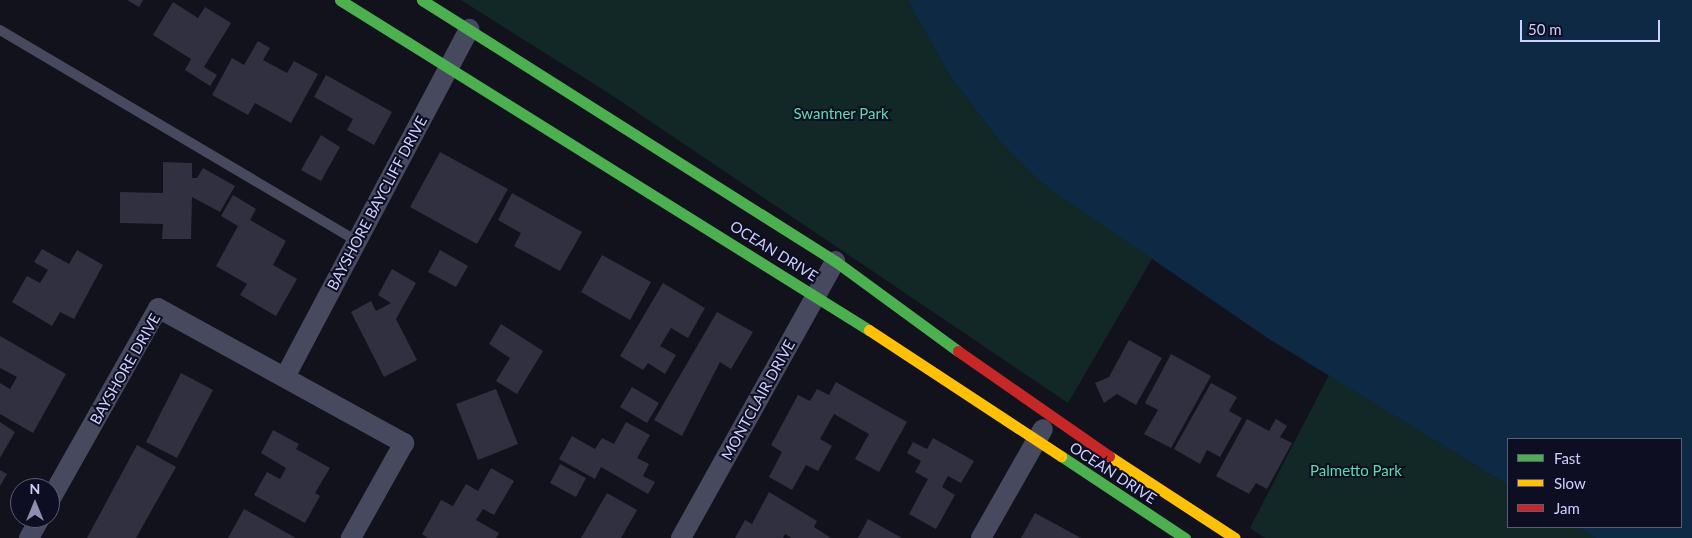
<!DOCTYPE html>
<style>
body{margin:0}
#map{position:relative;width:1692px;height:538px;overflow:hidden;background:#12121d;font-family:Lato,sans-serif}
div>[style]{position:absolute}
.green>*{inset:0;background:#112827}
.water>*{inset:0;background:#0d2944}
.building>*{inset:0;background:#303040}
.lane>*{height:10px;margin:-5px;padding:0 5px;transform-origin:5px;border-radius:5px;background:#47495e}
.street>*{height:20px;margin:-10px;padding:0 10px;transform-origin:10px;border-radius:10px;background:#47495e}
.fast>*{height:11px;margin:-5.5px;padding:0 5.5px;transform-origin:5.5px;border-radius:5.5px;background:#4caf50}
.slow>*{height:11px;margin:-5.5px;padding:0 5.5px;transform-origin:5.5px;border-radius:5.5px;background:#ffc107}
.jam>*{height:11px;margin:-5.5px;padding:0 5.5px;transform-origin:5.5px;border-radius:5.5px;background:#c62828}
span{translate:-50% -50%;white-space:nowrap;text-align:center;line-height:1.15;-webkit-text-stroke:4px #0e0e22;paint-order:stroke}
.park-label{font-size:15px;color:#5bdfac}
.street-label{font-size:15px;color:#cfd0ff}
.legend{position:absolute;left:1507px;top:438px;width:175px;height:90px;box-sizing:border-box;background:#0e0e22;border:1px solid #5b5c7a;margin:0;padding:6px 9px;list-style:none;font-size:15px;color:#cfd0ff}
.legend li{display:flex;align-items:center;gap:10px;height:25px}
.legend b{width:25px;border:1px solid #5b5c7a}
.north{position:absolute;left:10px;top:478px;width:50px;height:50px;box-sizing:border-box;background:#0e0e22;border:1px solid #5b5c7a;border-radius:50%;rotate:0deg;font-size:14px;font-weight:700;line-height:20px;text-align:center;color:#cfd0ff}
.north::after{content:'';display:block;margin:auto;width:18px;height:22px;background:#8d8eb0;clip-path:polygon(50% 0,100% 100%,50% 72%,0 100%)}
.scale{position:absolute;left:1520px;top:20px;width:140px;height:22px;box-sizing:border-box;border:2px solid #cfd0ff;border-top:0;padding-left:6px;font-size:15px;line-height:18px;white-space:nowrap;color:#cfd0ff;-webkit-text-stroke:4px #0e0e22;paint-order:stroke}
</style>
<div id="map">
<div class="green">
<i style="clip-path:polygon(461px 0,907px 0,950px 76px,1001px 143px,1040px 182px,1153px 257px,1068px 403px,610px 94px)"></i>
<i style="clip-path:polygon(1329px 375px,1508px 485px,1508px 527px,1577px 527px,1596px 538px,1265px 538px,1250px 528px)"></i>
</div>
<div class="water">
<i style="clip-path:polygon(907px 0,1692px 0,1692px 538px,1596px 538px,1577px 527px,1681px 527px,1681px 439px,1508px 439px,1508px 485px,1269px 339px,1040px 182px,1001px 143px,950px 76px)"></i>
</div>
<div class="building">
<i style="clip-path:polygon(127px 0,143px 0,139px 7px)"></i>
<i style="clip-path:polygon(173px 2px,198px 18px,205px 7px,231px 23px,204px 67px,217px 75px,210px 86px,185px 70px,191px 59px,153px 35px)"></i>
<i style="clip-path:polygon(258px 41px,270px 48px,263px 60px,287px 73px,294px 61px,318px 74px,291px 123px,255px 103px,248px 115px,212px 95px,232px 58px,244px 65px)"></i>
<i style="clip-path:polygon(326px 75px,392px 112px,374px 145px,347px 130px,353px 119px,314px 97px)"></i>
<i style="clip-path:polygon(321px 135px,340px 147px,321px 181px,301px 170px)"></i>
<i style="clip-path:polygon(440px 152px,508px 189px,477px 244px,410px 207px)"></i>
<i style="clip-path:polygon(163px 162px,192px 163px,192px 178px,197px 178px,203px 168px,235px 186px,220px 212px,192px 197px,191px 239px,162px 239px,163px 224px,120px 223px,120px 192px,163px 193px)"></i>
<i style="clip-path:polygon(512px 193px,582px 232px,560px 271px,514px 246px,521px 233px,498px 220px)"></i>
<i style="clip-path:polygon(233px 195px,256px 209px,250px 220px,286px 241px,273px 265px,297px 279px,276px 316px,240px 295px,247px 284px,216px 266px,238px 226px,221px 216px)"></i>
<i style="clip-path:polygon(42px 249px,69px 264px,77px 250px,103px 265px,74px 319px,60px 312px,52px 326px,12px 302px,27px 276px,40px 283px,48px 270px,34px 262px)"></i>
<i style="clip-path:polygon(440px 250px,468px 266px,456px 287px,428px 272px)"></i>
<i style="clip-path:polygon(602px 255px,651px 282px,630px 320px,581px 292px)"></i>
<i style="clip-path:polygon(392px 269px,416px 283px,396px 319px,417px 360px,384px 377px,351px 312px,371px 301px,376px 311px,391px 303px,378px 295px)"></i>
<i style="clip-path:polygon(663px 283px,705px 308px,688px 338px,671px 328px,660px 346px,676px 355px,665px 374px,648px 363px,643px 370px,620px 356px)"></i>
<i style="clip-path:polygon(717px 312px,753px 332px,731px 369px,720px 362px,682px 436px,654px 420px)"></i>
<i style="clip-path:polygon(501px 324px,543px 351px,517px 394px,496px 381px,510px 358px,489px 344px)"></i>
<i style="clip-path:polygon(0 336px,66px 374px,33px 433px,0 414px,0 383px,10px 389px,17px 377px,0 368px)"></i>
<i style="clip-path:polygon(1129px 340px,1162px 358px,1136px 405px,1117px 394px,1104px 403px,1095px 383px,1109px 377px)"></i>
<i style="clip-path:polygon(1171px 354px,1211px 376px,1171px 448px,1144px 434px,1158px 410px,1145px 403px)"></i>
<i style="clip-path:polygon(181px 373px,213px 390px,177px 458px,146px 442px)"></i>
<i style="clip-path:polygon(836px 382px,907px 422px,879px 472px,855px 459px,869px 434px,834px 414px,820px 439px,832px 446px,818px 471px,806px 465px,792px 490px,769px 477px,782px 452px,771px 445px,798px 395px,810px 401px,817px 389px,829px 395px)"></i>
<i style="clip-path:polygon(1211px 383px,1237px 397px,1229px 411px,1242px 418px,1220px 457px,1207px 450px,1200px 464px,1174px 449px)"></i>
<i style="clip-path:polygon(632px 387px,659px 403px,647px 423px,620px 407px)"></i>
<i style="clip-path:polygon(496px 389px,518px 444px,478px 460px,456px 404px)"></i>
<i style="clip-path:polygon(1247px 419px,1269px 431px,1276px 419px,1287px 426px,1280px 437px,1292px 443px,1267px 489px,1256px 483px,1249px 494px,1216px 476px)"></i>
<i style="clip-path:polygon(0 422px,15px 432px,0 458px)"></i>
<i style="clip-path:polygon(626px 422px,650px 435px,637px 458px,649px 464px,643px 476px,655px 482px,648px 494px,601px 467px,595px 479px,559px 459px,572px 436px,595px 449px,602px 438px,614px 444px)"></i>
<i style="clip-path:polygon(273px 430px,299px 444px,296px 449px,330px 468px,315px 493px,320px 496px,305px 523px,254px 495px,267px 472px,280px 479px,286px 468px,261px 453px)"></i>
<i style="clip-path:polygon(933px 438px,974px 461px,961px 483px,948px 476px,942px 487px,955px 495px,936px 529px,909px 514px,928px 479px,915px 472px,921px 461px,907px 453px,913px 442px,927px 449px)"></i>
<i style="clip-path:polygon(137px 445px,176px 467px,136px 538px,87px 538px)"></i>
<i style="clip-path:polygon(560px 464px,586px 478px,576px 497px,550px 483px)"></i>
<i style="clip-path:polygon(491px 468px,514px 481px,494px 515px,483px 509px,476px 520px,499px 533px,496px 538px,428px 538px,422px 534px,441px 500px,453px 506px,466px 484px,478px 491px)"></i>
<i style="clip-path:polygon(0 470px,7px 474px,0 486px)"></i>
<i style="clip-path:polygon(769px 492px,817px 521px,814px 527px,831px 538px,792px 538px,785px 534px,783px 538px,735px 538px,745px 520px,752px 524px)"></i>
<i style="clip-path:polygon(607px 493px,637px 510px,621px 538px,581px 538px)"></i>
<i style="clip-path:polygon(244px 509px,296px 538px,228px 538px)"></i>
<i style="clip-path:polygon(1035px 513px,1081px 538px,1021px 538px)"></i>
<i style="clip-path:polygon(868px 519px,902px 538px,858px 538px)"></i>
</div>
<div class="lane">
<i style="left:0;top:30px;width:415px;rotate:30.6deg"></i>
</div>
<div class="street">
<i style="left:285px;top:377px;width:394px;rotate:-62.1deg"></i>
<i style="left:50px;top:500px;width:220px;rotate:-60.6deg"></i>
<i style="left:158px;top:308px;width:281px;rotate:28.8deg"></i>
<i style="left:404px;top:443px;width:109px;rotate:119.2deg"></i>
<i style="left:29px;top:538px;width:23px;rotate:-61deg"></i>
<i style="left:681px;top:538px;width:317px;rotate:-60.9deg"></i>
<i style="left:981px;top:538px;width:125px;rotate:-60.4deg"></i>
</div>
<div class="fast">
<i style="left:340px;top:0;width:623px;rotate:31.96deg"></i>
<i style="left:422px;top:0;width:489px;rotate:32.3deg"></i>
<i style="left:835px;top:261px;width:152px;rotate:36.2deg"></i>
<i style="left:1061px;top:456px;width:149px;rotate:33.5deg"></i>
</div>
<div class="slow">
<i style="left:869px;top:330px;width:230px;rotate:33.3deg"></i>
<i style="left:1109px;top:456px;width:150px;rotate:33.1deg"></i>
</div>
<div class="jam">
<i style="left:958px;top:351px;width:184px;rotate:34.8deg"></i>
</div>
<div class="park-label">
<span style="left:841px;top:114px">Swantner Park</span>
<span style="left:1356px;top:471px">Palmetto Park</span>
</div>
<div class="street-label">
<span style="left:377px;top:203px;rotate:-62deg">BAYSHORE BAYCLIFF DRIVE</span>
<span style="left:774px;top:251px;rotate:32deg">OCEAN DRIVE</span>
<span style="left:125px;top:369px;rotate:-60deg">BAYSHORE DRIVE</span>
<span style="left:758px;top:400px;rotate:-61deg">MONTCLAIR DRIVE</span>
<span style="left:1113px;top:473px;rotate:33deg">OCEAN DRIVE</span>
</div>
<ul class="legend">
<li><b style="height:6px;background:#4caf50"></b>Fast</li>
<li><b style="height:6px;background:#ffc107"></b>Slow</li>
<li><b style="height:6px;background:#c62828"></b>Jam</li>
</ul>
<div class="north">N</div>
<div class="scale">50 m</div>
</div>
